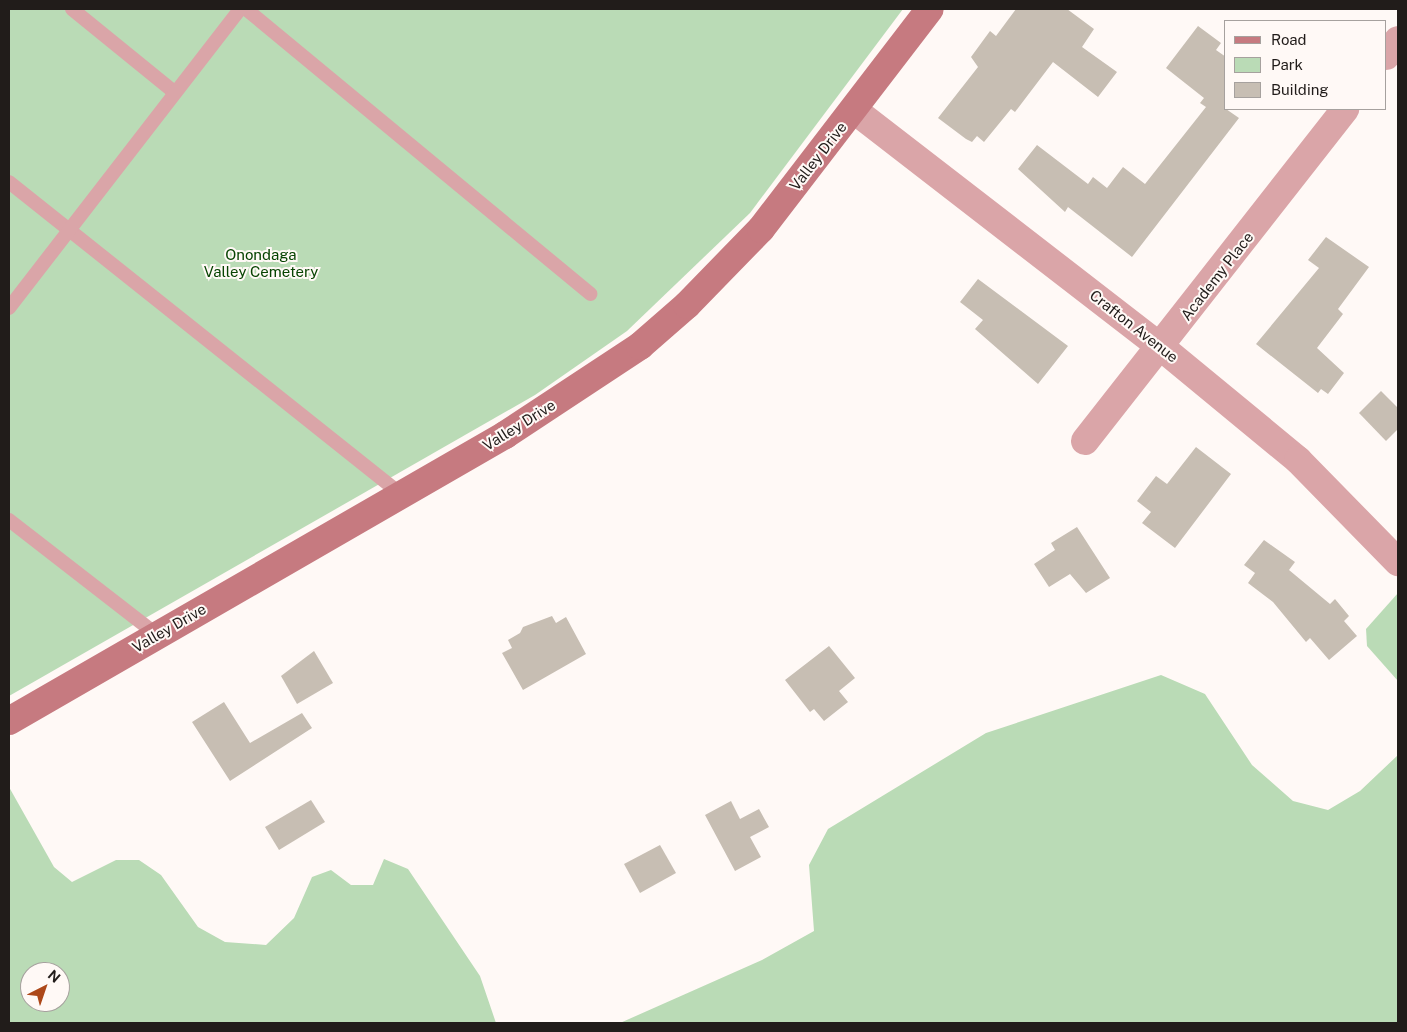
<!DOCTYPE html>
<style>
body{margin:0}
#map{position:relative;width:1407px;height:1032px;overflow:hidden;background:#fff9f6;font-family:"Public Sans",sans-serif}
div>[style]{position:absolute}
.green>*{inset:0;background:#badbb6}
.building>*{inset:0;background:#c7beb3}
.service>*{height:14px;margin:-7px;padding:0 7px;transform-origin:7px;border-radius:7px;background:#daa5a8}
.minor>*{height:28px;margin:-14px;padding:0 14px;transform-origin:14px;border-radius:14px;background:#daa5a8}
.secondary>*{height:28px;margin:-14px;padding:0 14px;transform-origin:14px;border-radius:14px;background:#c67a80}
span{translate:-50% -50%;white-space:nowrap;text-align:center;line-height:1.15;-webkit-text-stroke:4px #fff9f6;paint-order:stroke}
.street-label{font-size:15px;color:#211c1a}
.park-label{font-size:15px;color:#064301}
.frame{position:absolute;inset:0;border:10px solid #211c1a;pointer-events:none}
.legend{position:absolute;left:1224px;top:20px;width:162px;height:90px;box-sizing:border-box;background:#fff9f6;border:1px solid #a6a19e;margin:0;padding:6px 9px;list-style:none;font-size:15px;color:#211c1a}
.legend li{display:flex;align-items:center;gap:10px;height:25px}
.legend b{width:25px;border:1px solid #a6a19e}
.north{position:absolute;left:20px;top:962px;width:50px;height:50px;box-sizing:border-box;background:#fff9f6;border:1px solid #a6a19e;border-radius:50%;rotate:41deg;font-size:14px;font-weight:700;line-height:20px;text-align:center;color:#211c1a}
.north::after{content:'';display:block;margin:auto;width:18px;height:22px;background:#ad4819;clip-path:polygon(50% 0,100% 100%,50% 72%,0 100%)}
</style>
<div id="map">
<div class="green">
<i style="clip-path:polygon(9px 9px,903px 9px,750px 213px,627px 331px,535px 395px,9px 696px)"></i>
<i style="clip-path:polygon(1398px 593px,1398px 681px,1367px 646px,1366px 629px)"></i>
<i style="clip-path:polygon(1161px 675px,1205px 694px,1252px 765px,1293px 801px,1328px 810px,1360px 791px,1398px 755px,1398px 1023px,620px 1023px,762px 960px,814px 931px,809px 865px,828px 829px,986px 733px)"></i>
<i style="clip-path:polygon(evenodd,9px 787px,54px 867px,72px 882px,116px 860px,139px 860px,161px 875px,198px 927px,225px 942px,266px 945px,294px 918px,312px 877px,331px 870px,351px 885px,373px 885px,384px 859px,408px 869px,480px 976px,496px 1023px,9px 1023px,9px 787px,30px 972px,60px 972px,60px 1002px,30px 1002px,30px 972px)"></i>
</div>
<div class="building">
<i style="clip-path:polygon(1016px 9px,1067px 9px,1094px 29px,1082px 47px,1117px 72px,1098px 97px,1053px 62px,1015px 112px,1011px 109px,984px 142px,977px 136px,972px 142px,966px 139px,938px 118px,978px 67px,971px 57px,990px 31px,996px 36px)"></i>
<i style="clip-path:polygon(1198px 26px,1221px 43px,1216px 50px,1226px 57px,1226px 109px,1239px 118px,1132px 257px,1068px 207px,1065px 212px,1018px 169px,1037px 145px,1088px 184px,1093px 177px,1107px 188px,1123px 167px,1145px 184px,1206px 107px,1200px 103px,1204px 98px,1166px 68px)"></i>
<i style="clip-path:polygon(1326px 237px,1369px 267px,1338px 309px,1343px 314px,1317px 348px,1344px 373px,1328px 394px,1321px 389px,1318px 393px,1256px 344px,1319px 268px,1308px 260px)"></i>
<i style="clip-path:polygon(978px 279px,1068px 346px,1038px 384px,975px 329px,983px 320px,960px 302px)"></i>
<i style="clip-path:polygon(1381px 391px,1398px 408px,1398px 429px,1386px 441px,1359px 413px)"></i>
<i style="clip-path:polygon(1196px 447px,1231px 474px,1175px 548px,1142px 523px,1151px 512px,1137px 501px,1156px 476px,1167px 484px)"></i>
<i style="clip-path:polygon(1077px 527px,1110px 578px,1086px 593px,1070px 574px,1049px 587px,1034px 564px,1055px 550px,1051px 543px)"></i>
<i style="clip-path:polygon(1264px 540px,1295px 562px,1289px 570px,1330px 604px,1335px 599px,1349px 616px,1344px 621px,1357px 636px,1329px 660px,1310px 638px,1306px 642px,1273px 602px,1248px 583px,1255px 573px,1244px 565px)"></i>
<i style="clip-path:polygon(552px 616px,556px 623px,566px 617px,586px 654px,523px 690px,502px 653px,512px 648px,508px 640px,520px 633px,523px 627px)"></i>
<i style="clip-path:polygon(829px 646px,855px 678px,839px 691px,848px 702px,824px 721px,814px 709px,810px 712px,785px 680px)"></i>
<i style="clip-path:polygon(314px 651px,333px 683px,297px 704px,281px 676px)"></i>
<i style="clip-path:polygon(224px 702px,250px 743px,302px 713px,312px 728px,230px 781px,192px 722px)"></i>
<i style="clip-path:polygon(311px 800px,325px 822px,279px 850px,265px 827px)"></i>
<i style="clip-path:polygon(731px 801px,740px 819px,759px 809px,769px 827px,750px 837px,761px 857px,735px 871px,705px 815px)"></i>
<i style="clip-path:polygon(660px 845px,676px 873px,640px 893px,624px 864px)"></i>
</div>
<div class="service">
<i style="left:72px;top:9px;width:132px;rotate:39.1deg"></i>
<i style="left:246px;top:9px;width:447px;rotate:39.6deg"></i>
<i style="left:9px;top:182px;width:502px;rotate:38.54deg"></i>
<i style="left:9px;top:308px;width:378px;rotate:-52.3deg"></i>
<i style="left:9px;top:520px;width:187px;rotate:37.8deg"></i>
</div>
<div class="minor">
<i style="left:1386px;top:56px;width:20px;rotate:-53deg"></i>
<i style="left:854px;top:110px;width:388px;rotate:37.7deg"></i>
<i style="left:1161px;top:347px;width:178px;rotate:39.5deg"></i>
<i style="left:1298px;top:460px;width:143px;rotate:45.6deg"></i>
<i style="left:1085px;top:441px;width:422px;rotate:-51.9deg"></i>
</div>
<div class="secondary">
<i style="left:9px;top:721px;width:573px;rotate:-29.97deg"></i>
<i style="left:505px;top:435px;width:162px;rotate:-33.4deg"></i>
<i style="left:640px;top:346px;width:62px;rotate:-41.1deg"></i>
<i style="left:687px;top:305px;width:106px;rotate:-45.8deg"></i>
<i style="left:761px;top:229px;width:277px;rotate:-52.5deg"></i>
</div>
<div class="street-label">
<span style="left:818px;top:156px;rotate:-52deg">Valley Drive</span>
<span style="left:1217px;top:276px;rotate:-52deg">Academy Place</span>
<span style="left:1134px;top:326px;rotate:38deg">Crafton Avenue</span>
<span style="left:519px;top:425px;rotate:-32deg">Valley Drive</span>
<span style="left:169px;top:628px;rotate:-30deg">Valley Drive</span>
</div>
<div class="park-label">
<span style="left:261px;top:263px">Onondaga<br>Valley Cemetery</span>
</div>
<div class="frame"></div>
<ul class="legend">
<li><b style="height:6px;background:#c67a80"></b>Road</li>
<li><b style="height:14px;background:#badbb6"></b>Park</li>
<li><b style="height:14px;background:#c7beb3"></b>Building</li>
</ul>
<div class="north">N</div>
</div>
